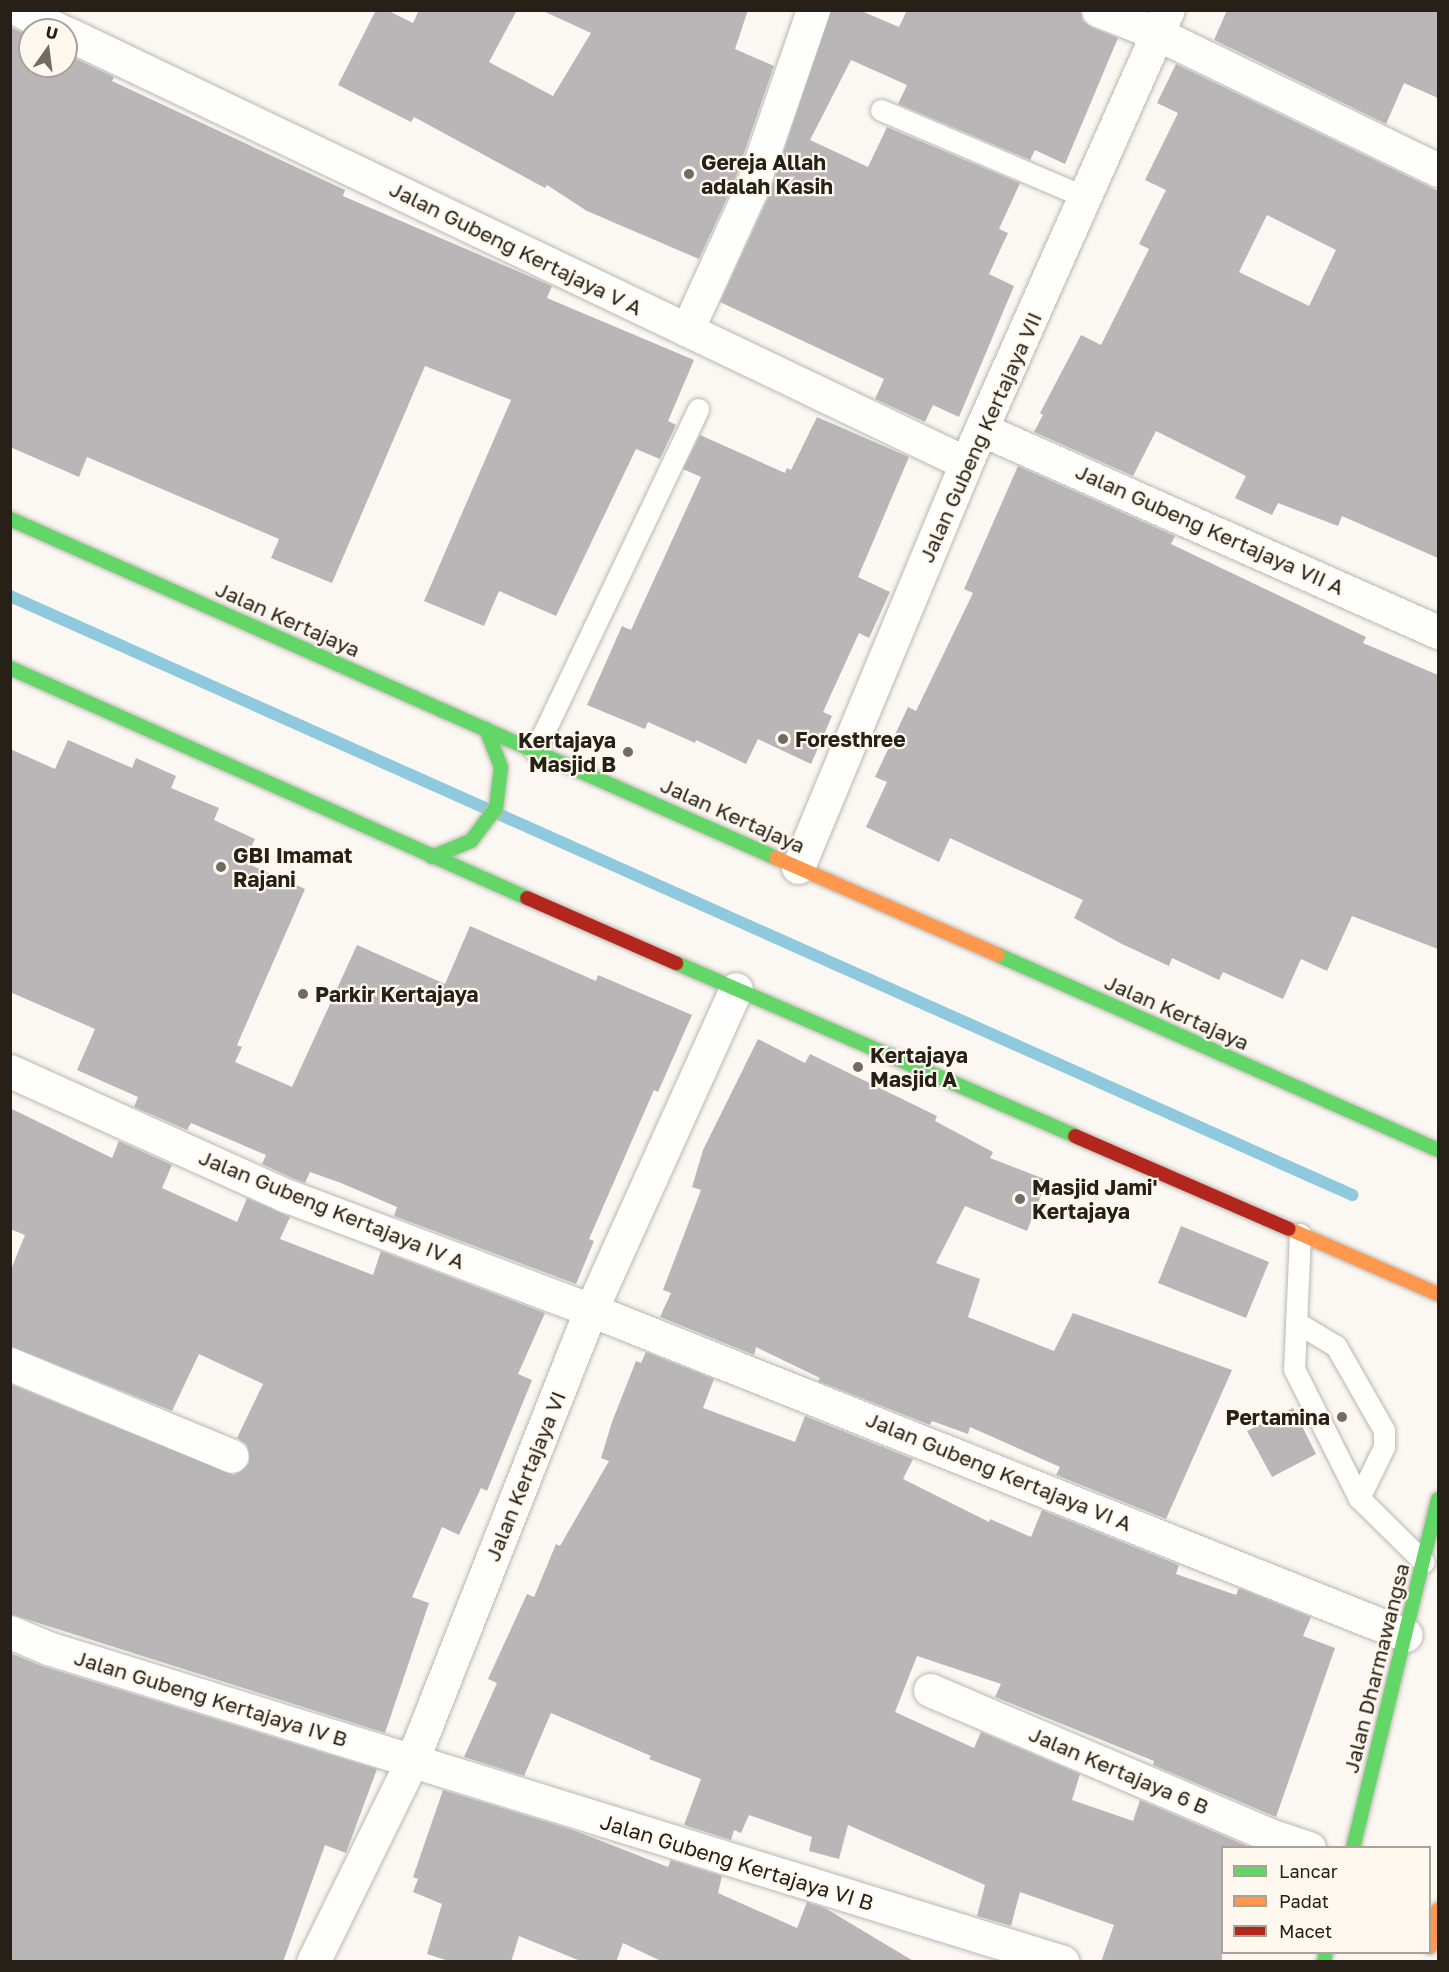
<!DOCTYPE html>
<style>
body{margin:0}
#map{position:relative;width:1449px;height:1972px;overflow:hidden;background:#fbf7f2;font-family:"Golos Text",sans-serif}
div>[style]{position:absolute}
.stream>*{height:12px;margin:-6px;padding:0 6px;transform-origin:6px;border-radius:6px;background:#8fc9de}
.building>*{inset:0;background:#b9b6b8}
.roads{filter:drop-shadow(0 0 2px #bbb7b0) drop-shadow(0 0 2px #bbb7b0)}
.lane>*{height:21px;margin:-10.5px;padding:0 10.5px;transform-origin:10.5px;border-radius:10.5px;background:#fefefd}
.street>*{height:33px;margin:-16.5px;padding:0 16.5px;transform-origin:16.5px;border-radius:16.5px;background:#fefefd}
.fast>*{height:14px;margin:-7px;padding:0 7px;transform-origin:7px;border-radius:7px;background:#63d668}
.slow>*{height:14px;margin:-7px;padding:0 7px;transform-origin:7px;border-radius:7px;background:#ff974d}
.jam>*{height:14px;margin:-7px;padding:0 7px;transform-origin:7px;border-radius:7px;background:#b3261e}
.dots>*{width:16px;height:16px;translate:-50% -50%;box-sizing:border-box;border:3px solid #fff8ee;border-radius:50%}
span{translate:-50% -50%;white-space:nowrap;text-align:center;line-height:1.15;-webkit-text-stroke:4.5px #fff8ee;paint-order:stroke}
.poi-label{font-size:21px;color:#262017;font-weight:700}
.left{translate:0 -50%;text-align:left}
.right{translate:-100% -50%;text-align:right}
.street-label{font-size:21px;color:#262017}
.frame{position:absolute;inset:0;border:12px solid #262017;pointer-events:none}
.legend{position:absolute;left:1221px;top:1846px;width:210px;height:108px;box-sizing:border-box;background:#fff8ee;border:2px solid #a8a298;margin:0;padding:8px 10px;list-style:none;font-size:18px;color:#262017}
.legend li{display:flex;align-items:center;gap:12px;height:30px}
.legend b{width:30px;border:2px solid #a8a298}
.north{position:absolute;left:18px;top:18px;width:60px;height:60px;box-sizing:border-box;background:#fff8ee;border:2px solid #a8a298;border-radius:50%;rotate:14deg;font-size:16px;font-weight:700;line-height:24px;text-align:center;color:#262017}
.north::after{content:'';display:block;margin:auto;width:21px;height:27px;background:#716b64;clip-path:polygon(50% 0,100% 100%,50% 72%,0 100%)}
</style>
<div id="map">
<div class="stream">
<i style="left:10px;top:596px;width:1470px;rotate:24.05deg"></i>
</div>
<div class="building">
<i style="clip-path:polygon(376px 10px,387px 10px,413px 23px,419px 10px,517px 10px,489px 62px,553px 96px,591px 33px,541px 10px,748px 10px,735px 49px,774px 66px,733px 185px,699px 259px,587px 211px,547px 185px,545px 188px,414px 117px,411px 122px,338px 85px)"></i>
<i style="clip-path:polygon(831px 10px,859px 10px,899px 27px,907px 10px,1080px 10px,1083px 21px,1091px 27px,1118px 38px,1065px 164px,1035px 150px,1030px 160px,898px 104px,907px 85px,851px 60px,810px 140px,868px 167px,887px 127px,1020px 183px,999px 229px,1008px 233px,989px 274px,1014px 286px,959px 417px,933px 405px,925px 422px,875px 399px,884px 379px,720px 302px,768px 198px)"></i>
<i style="clip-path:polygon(1227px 10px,1438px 10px,1438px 98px,1404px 83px,1386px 124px,1214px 40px)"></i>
<i style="clip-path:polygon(10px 27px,30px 36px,30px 66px,66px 66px,66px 54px,114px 77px,112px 81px,345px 190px,343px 196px,552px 286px,547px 298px,694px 360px,668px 421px,676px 425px,660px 459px,636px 449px,556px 616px,499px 591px,484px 626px,424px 601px,511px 400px,425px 366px,332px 583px,271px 558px,279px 539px,87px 457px,79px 477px,10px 447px)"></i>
<i style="clip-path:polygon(evenodd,1176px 64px,1438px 191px,1438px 558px,1342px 516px,1338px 526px,1278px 503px,1272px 515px,1235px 498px,1246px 476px,1156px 431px,1133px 476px,1034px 432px,1043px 415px,1040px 413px,1081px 335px,1101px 345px,1149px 249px,1139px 244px,1166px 190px,1145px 180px,1178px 113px,1157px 103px,1176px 64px,1267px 215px,1336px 250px,1309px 306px,1239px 272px,1267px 215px)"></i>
<i style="clip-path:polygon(817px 417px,909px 457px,858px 577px,890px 592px,869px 638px,859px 633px,823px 712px,832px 716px,811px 764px,758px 739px,746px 764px,696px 740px,695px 743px,648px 722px,645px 729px,587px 705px,622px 626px,631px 630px,701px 477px,683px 469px,700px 435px,785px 473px,787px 468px,791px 470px)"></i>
<i style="clip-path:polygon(1018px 466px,1175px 536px,1171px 544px,1366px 637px,1363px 643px,1438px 675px,1438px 949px,1352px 916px,1327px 971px,1301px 959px,1283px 999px,1223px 972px,1219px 980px,1172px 958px,1169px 966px,1122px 944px,1074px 918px,1083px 900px,950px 838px,939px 862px,866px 827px,887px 782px,875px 777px,908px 707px,916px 711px,973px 593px,964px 589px)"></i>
<i style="clip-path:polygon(68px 740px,132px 768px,136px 758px,176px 776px,171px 788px,219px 808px,214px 820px,255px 839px,244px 862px,305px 889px,237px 1045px,242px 1047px,235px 1062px,292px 1087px,357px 945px,445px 984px,470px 926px,596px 981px,598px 975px,692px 1015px,658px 1092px,654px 1090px,589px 1239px,594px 1241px,576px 1284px,394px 1216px,397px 1207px,341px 1183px,310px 1172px,305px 1183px,292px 1178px,262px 1164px,266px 1155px,191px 1123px,187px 1130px,134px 1107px,138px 1097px,77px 1070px,95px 1029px,10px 992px,10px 749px,55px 769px)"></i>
<i style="clip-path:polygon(758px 1039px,805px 1063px,810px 1054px,937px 1116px,935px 1121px,993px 1152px,990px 1158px,1047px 1180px,1027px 1231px,965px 1206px,936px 1263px,980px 1279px,968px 1317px,1054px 1351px,1073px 1313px,1232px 1370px,1166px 1519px,1056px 1475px,1060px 1467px,970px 1427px,968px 1434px,932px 1421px,930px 1425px,818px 1381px,820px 1378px,756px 1347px,754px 1355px,660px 1317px,671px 1293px,663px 1290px,701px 1190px,692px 1187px,703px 1150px)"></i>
<i style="clip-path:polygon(10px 1108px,112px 1158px,119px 1141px,172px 1165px,162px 1188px,237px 1222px,247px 1198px,290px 1217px,280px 1239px,373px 1275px,381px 1251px,545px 1313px,518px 1374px,532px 1380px,487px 1491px,481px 1488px,459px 1535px,442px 1527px,412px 1597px,429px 1603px,385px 1733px,10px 1614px,10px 1384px,234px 1475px,249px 1463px,247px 1445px,237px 1438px,263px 1384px,199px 1354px,172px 1411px,10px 1346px,10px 1272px,25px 1235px,10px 1229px)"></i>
<i style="clip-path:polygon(1181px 1226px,1269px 1262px,1246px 1318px,1158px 1283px)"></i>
<i style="clip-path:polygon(646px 1352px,714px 1379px,703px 1408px,795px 1442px,805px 1416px,913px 1459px,903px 1479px,989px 1522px,990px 1519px,1031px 1537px,1042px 1510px,1179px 1565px,1176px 1574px,1236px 1595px,1239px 1588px,1311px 1617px,1303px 1636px,1335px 1648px,1276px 1817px,1153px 1765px,1154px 1761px,995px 1697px,1001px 1684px,917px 1656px,895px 1712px,974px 1748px,981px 1732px,1080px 1774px,1072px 1800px,1133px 1821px,1140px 1800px,1252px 1848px,1222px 1848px,1222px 1962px,1101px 1962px,1114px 1925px,1020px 1892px,1011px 1926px,977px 1916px,985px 1885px,848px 1825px,839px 1859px,809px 1851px,812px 1837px,749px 1815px,741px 1833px,734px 1830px,731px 1840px,684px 1825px,701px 1779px,649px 1759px,651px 1756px,551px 1713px,524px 1776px,464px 1757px,497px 1683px,488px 1679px,527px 1594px,534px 1597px,556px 1544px,560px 1546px,609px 1461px,601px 1458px,612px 1422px,636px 1361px,641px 1363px)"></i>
<i style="clip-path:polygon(1293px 1408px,1316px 1454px,1272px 1477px,1247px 1431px)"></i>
<i style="clip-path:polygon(10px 1653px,42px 1666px,377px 1769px,346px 1853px,325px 1845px,283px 1962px,10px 1962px)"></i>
<i style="clip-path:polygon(443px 1790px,573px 1830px,668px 1867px,671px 1860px,722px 1876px,718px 1893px,797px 1928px,807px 1902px,825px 1908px,915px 1962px,663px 1962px,623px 1943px,616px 1962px,583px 1962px,519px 1936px,511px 1962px,452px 1962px,427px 1954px,442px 1904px,413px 1892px,418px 1879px,413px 1877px)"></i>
</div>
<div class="roads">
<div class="lane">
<i style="left:881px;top:110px;width:224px;rotate:23.1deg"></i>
<i style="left:535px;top:751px;width:379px;rotate:-64.5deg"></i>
<i style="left:1300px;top:1234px;width:135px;rotate:92.5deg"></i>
<i style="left:1294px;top:1369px;width:144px;rotate:63.3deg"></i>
<i style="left:1359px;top:1498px;width:91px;rotate:44.6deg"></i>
<i style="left:1296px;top:1322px;width:47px;rotate:31deg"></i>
<i style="left:1336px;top:1346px;width:97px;rotate:60.3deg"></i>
<i style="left:1384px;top:1430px;width:17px;rotate:90deg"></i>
<i style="left:1384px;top:1447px;width:57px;rotate:116.1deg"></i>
</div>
<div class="street">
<i style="left:19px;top:10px;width:45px;rotate:26.6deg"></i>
<i style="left:1098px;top:10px;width:65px;rotate:21.8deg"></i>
<i style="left:1158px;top:34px;width:311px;rotate:25.9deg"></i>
<i style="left:66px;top:33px;width:997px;rotate:25.54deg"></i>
<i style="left:687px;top:330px;width:152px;rotate:-65.5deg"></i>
<i style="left:750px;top:192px;width:193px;rotate:-70.9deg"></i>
<i style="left:981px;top:429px;width:500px;rotate:23.95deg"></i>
<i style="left:798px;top:867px;width:438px;rotate:-67.4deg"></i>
<i style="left:966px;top:463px;width:496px;rotate:-66deg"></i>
<i style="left:10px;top:1071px;width:302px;rotate:24.3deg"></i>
<i style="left:285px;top:1195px;width:327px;rotate:20.6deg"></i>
<i style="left:591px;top:1310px;width:877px;rotate:21.74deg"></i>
<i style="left:10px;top:1364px;width:240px;rotate:22.5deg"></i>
<i style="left:10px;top:1632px;width:41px;rotate:22.8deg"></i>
<i style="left:48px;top:1648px;width:1062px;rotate:17.19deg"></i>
<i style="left:930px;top:1690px;width:375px;rotate:23.1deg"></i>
<i style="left:1275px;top:1837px;width:36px;rotate:18deg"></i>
<i style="left:313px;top:1962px;width:224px;rotate:-63.8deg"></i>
<i style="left:412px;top:1761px;width:485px;rotate:-68.4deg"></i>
<i style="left:591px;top:1310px;width:352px;rotate:-65.7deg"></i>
</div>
<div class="fast">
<i style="left:10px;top:519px;width:838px;rotate:23.87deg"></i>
<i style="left:10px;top:668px;width:566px;rotate:23.98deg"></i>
<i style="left:432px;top:857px;width:42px;rotate:-22.3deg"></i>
<i style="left:471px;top:841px;width:41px;rotate:-52.9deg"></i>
<i style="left:496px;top:808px;width:41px;rotate:-83deg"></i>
<i style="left:501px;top:767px;width:41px;rotate:-111.5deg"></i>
<i style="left:998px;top:955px;width:481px;rotate:23.9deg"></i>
<i style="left:676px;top:963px;width:435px;rotate:23.4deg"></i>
<i style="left:1353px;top:1848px;width:359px;rotate:-76.3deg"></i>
<i style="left:1324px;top:1962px;width:10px;rotate:-79deg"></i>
</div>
<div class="slow">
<i style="left:776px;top:858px;width:242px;rotate:23.6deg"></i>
<i style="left:1289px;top:1229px;width:163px;rotate:23.6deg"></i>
<i style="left:1430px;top:1947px;width:38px;rotate:-78deg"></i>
</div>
<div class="jam">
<i style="left:527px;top:898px;width:163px;rotate:23.6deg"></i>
<i style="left:1075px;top:1136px;width:233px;rotate:23.5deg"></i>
</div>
</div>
<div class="dots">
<i style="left:689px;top:174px;background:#716b64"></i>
<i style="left:783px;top:739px;background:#716b64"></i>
<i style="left:628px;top:752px;background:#716b64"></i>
<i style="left:221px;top:867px;background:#716b64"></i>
<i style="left:303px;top:994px;background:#716b64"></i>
<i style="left:858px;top:1067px;background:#716b64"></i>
<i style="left:1020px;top:1199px;background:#716b64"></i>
<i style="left:1342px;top:1417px;background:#716b64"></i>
</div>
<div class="poi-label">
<span class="left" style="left:701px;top:174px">Gereja Allah<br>adalah Kasih</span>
<span class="left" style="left:795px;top:739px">Foresthree</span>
<span class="right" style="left:616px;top:752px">Kertajaya<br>Masjid B</span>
<span class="left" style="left:233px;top:867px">GBI Imamat<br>Rajani</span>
<span class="left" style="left:315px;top:994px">Parkir Kertajaya</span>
<span class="left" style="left:870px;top:1067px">Kertajaya<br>Masjid A</span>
<span class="left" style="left:1032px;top:1199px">Masjid Jami'<br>Kertajaya</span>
<span class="right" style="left:1330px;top:1417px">Pertamina</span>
</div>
<div class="street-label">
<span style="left:516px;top:248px;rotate:26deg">Jalan Gubeng Kertajaya V A</span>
<span style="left:980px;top:437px;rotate:-66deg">Jalan Gubeng Kertajaya VII</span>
<span style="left:1210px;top:529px;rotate:24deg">Jalan Gubeng Kertajaya VII A</span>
<span style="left:288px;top:619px;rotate:24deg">Jalan Kertajaya</span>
<span style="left:733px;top:815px;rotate:24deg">Jalan Kertajaya</span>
<span style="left:1177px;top:1012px;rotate:24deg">Jalan Kertajaya</span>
<span style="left:332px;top:1209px;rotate:22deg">Jalan Gubeng Kertajaya IV A</span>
<span style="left:999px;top:1471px;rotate:22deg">Jalan Gubeng Kertajaya VI A</span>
<span style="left:525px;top:1476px;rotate:-68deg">Jalan Kertajaya VI</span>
<span style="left:1376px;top:1668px;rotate:-76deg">Jalan Dharmawangsa</span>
<span style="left:211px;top:1698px;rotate:17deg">Jalan Gubeng Kertajaya IV B</span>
<span style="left:1119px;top:1770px;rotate:23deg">Jalan Kertajaya 6 B</span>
<span style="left:737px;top:1862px;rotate:17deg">Jalan Gubeng Kertajaya VI B</span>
</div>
<div class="frame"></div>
<ul class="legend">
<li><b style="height:8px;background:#63d668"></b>Lancar</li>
<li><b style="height:8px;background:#ff974d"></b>Padat</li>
<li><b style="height:8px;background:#b3261e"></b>Macet</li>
</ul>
<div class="north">U</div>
</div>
